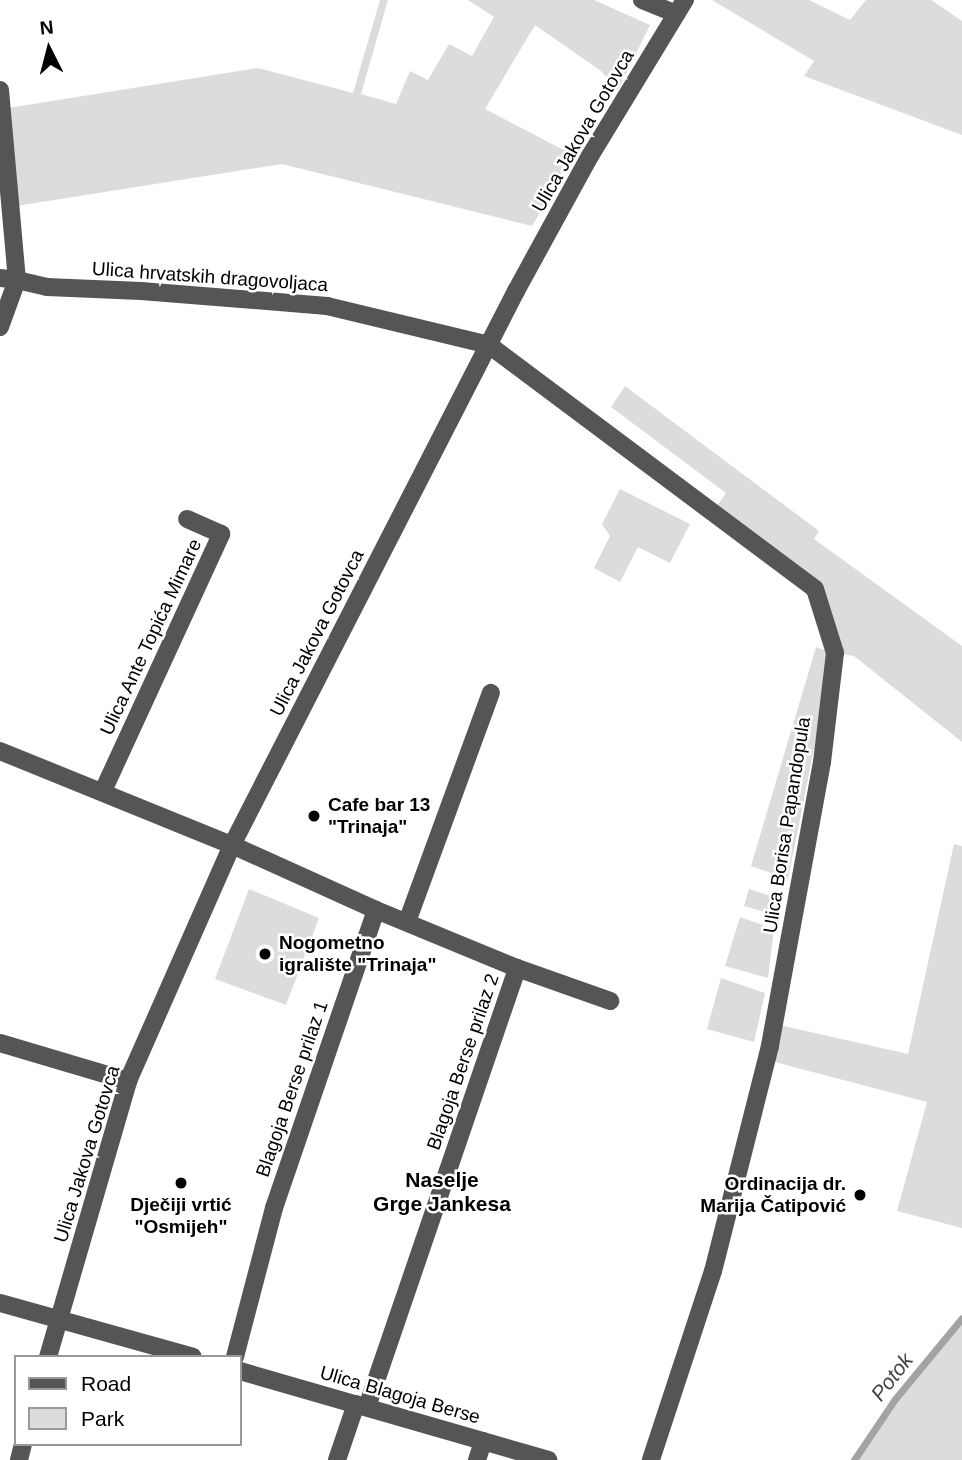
<!DOCTYPE html>
<meta charset="utf-8">
<style>
body{margin:0}
#map{position:relative;width:962px;height:1460px;overflow:hidden;background:#fff;font-family:Helvetica,sans-serif}
div>[style]{position:absolute}
.green>*{inset:0;background:#dcdcdc}
.stream>*{height:7px;margin:-3.5px;padding:0 3.5px;transform-origin:3.5px;border-radius:3.5px;background:#a3a3a3}
.minor>*{height:18px;margin:-9px;padding:0 9px;transform-origin:9px;border-radius:9px;background:#555}
.dots>*{width:19px;height:19px;translate:-50% -50%;box-sizing:border-box;border:4px solid #fff;border-radius:50%}
span{translate:-50% -50%;white-space:nowrap;text-align:center;line-height:1.15;-webkit-text-stroke:5px #fff;paint-order:stroke}
.street-label{font-size:19px;color:#000}
.poi-label{font-size:19px;color:#000;font-weight:700}
.left{translate:0 -50%;text-align:left}
.right{translate:-100% -50%;text-align:right}
.neighbourhood-label{font-size:21px;color:#000;font-weight:700}
.water-label{font-size:21px;color:#444;font-style:italic}
.legend{position:absolute;left:14px;top:1355px;width:228px;height:91px;box-sizing:border-box;background:#fff;border:2px solid #999;margin:0;padding:9px 12px;list-style:none;font-size:21px;color:#000}
.legend li{display:flex;align-items:center;gap:14px;height:35px}
.legend b{width:35px;border:2px solid #999}
.north{position:absolute;left:14px;top:14px;width:70px;height:70px;-webkit-text-stroke:5px #fff;paint-order:stroke;rotate:354deg;font-size:19px;font-weight:700;line-height:28px;text-align:center;color:#000}
.north::after{content:'';display:block;margin:auto;width:24px;height:32px;background:#000;clip-path:polygon(50% 0,100% 100%,50% 72%,0 100%)}
</style>
<div id="map">
<div class="green">
<i style="clip-path:polygon(380px 0,388px 0,361px 94px,396px 104px,410px 71px,428px 80px,449px 44px,472px 56px,494px 17px,468px 0,594px 0,650px 25px,618px 90px,601px 71px,535px 25px,485px 109px,573px 155px,532px 226px,282px 164px,10px 207px,2px 109px,258px 68px,353px 93px)"></i>
<i style="clip-path:polygon(712px 0,809px 0,850px 20px,866px 0,931px 0,962px 21px,962px 135px,804px 76px,814px 61px)"></i>
<i style="clip-path:polygon(625px 386px,819px 531px,814px 539px,962px 646px,962px 742px,854px 656px,835px 653px,815px 589px,712px 513px,726px 493px,611px 407px)"></i>
<i style="clip-path:polygon(620px 489px,690px 524px,670px 563px,638px 547px,620px 582px,594px 568px,610px 536px,602px 524px)"></i>
<i style="clip-path:polygon(816px 647px,828px 651px,822px 708px,788px 879px,751px 866px)"></i>
<i style="clip-path:polygon(954px 844px,962px 846px,962px 1228px,897px 1211px,927px 1102px,767px 1060px,775px 1024px,908px 1054px)"></i>
<i style="clip-path:polygon(249px 889px,319px 918px,286px 1005px,215px 979px)"></i>
<i style="clip-path:polygon(749px 889px,779px 899px,776px 915px,744px 906px)"></i>
<i style="clip-path:polygon(740px 917px,774px 929px,768px 978px,725px 966px)"></i>
<i style="clip-path:polygon(721px 978px,765px 993px,754px 1042px,707px 1029px)"></i>
<i style="clip-path:polygon(962px 1318px,962px 1460px,854px 1460px,895px 1399px)"></i>
</div>
<div class="stream">
<i style="left:854px;top:1460px;width:73px;rotate:-56.1deg"></i>
<i style="left:895px;top:1399px;width:105px;rotate:-50.4deg"></i>
</div>
<div class="minor">
<i style="left:642px;top:0;width:37px;rotate:22deg"></i>
<i style="left:0;top:90px;width:191px;rotate:84.9deg"></i>
<i style="left:17px;top:280px;width:17px;rotate:-173deg"></i>
<i style="left:0;top:327px;width:50px;rotate:-70.1deg"></i>
<i style="left:17px;top:280px;width:31px;rotate:13deg"></i>
<i style="left:47px;top:287px;width:94px;rotate:2.4deg"></i>
<i style="left:141px;top:291px;width:187px;rotate:4.6deg"></i>
<i style="left:327px;top:306px;width:167px;rotate:13.5deg"></i>
<i style="left:489px;top:345px;width:407px;rotate:36.8deg"></i>
<i style="left:815px;top:589px;width:67px;rotate:72.6deg"></i>
<i style="left:835px;top:653px;width:110px;rotate:96.8deg"></i>
<i style="left:822px;top:762px;width:289px;rotate:100.4deg"></i>
<i style="left:770px;top:1046px;width:232px;rotate:104.2deg"></i>
<i style="left:713px;top:1271px;width:199px;rotate:108.2deg"></i>
<i style="left:0;top:751px;width:250px;rotate:22.1deg"></i>
<i style="left:232px;top:845px;width:158px;rotate:24.3deg"></i>
<i style="left:376px;top:910px;width:315px;rotate:108.9deg"></i>
<i style="left:274px;top:1208px;width:154px;rotate:104.7deg"></i>
<i style="left:103px;top:791px;width:283px;rotate:-65.3deg"></i>
<i style="left:221px;top:534px;width:37px;rotate:-156deg"></i>
<i style="left:376px;top:910px;width:152px;rotate:22.4deg"></i>
<i style="left:517px;top:968px;width:99px;rotate:19.5deg"></i>
<i style="left:407px;top:922px;width:244px;rotate:-69.9deg"></i>
<i style="left:0;top:1043px;width:134px;rotate:16.5deg"></i>
<i style="left:0;top:1303px;width:200px;rotate:15.6deg"></i>
<i style="left:48px;top:1357px;width:287px;rotate:-73.8deg"></i>
<i style="left:128px;top:1081px;width:258px;rotate:-66.2deg"></i>
<i style="left:232px;top:845px;width:623px;rotate:-62.86deg"></i>
<i style="left:516px;top:291px;width:154px;rotate:-61.3deg"></i>
<i style="left:590px;top:156px;width:183px;rotate:-58.7deg"></i>
<i style="left:240px;top:1371px;width:321px;rotate:16.1deg"></i>
<i style="left:367px;top:1407px;width:464px;rotate:-71.1deg"></i>
<i style="left:19px;top:1460px;width:16px;rotate:-76deg"></i>
<i style="left:337px;top:1460px;width:59px;rotate:-71.3deg"></i>
<i style="left:477px;top:1460px;width:20px;rotate:-72deg"></i>
</div>
<div class="dots">
<i style="left:314px;top:816px;background:#000"></i>
<i style="left:265px;top:954px;background:#000"></i>
<i style="left:181px;top:1183px;background:#000"></i>
<i style="left:860px;top:1195px;background:#000"></i>
</div>
<div class="street-label">
<span style="left:583px;top:131px;rotate:-60deg">Ulica Jakova Gotovca</span>
<span style="left:210px;top:277px;rotate:4deg">Ulica hrvatskih dragovoljaca</span>
<span style="left:317px;top:633px;rotate:-63deg">Ulica Jakova Gotovca</span>
<span style="left:151px;top:637px;rotate:-65deg">Ulica Ante Topića Mimare</span>
<span style="left:787px;top:825px;rotate:-81deg">Ulica Borisa Papandopula</span>
<span style="left:463px;top:1062px;rotate:-71deg">Blagoja Berse prilaz 2</span>
<span style="left:292px;top:1089px;rotate:-71deg">Blagoja Berse prilaz 1</span>
<span style="left:87px;top:1154px;rotate:-73deg">Ulica Jakova Gotovca</span>
<span style="left:400px;top:1395px;rotate:16deg">Ulica Blagoja Berse</span>
</div>
<div class="poi-label">
<span class="left" style="left:328px;top:816px">Cafe bar 13<br>"Trinaja"</span>
<span class="left" style="left:279px;top:954px">Nogometno<br>igralište "Trinaja"</span>
<span class="right" style="left:846px;top:1195px">Ordinacija dr.<br>Marija Čatipović</span>
<span style="left:181px;top:1216px">Dječiji vrtić<br>"Osmijeh"</span>
</div>
<div class="neighbourhood-label">
<span style="left:442px;top:1192px">Naselje<br>Grge Jankesa</span>
</div>
<div class="water-label">
<span style="left:892px;top:1377px;rotate:-52deg">Potok</span>
</div>
<ul class="legend">
<li><b style="height:9px;background:#555"></b>Road</li>
<li><b style="height:19px;background:#dcdcdc"></b>Park</li>
</ul>
<div class="north">N</div>
</div>
